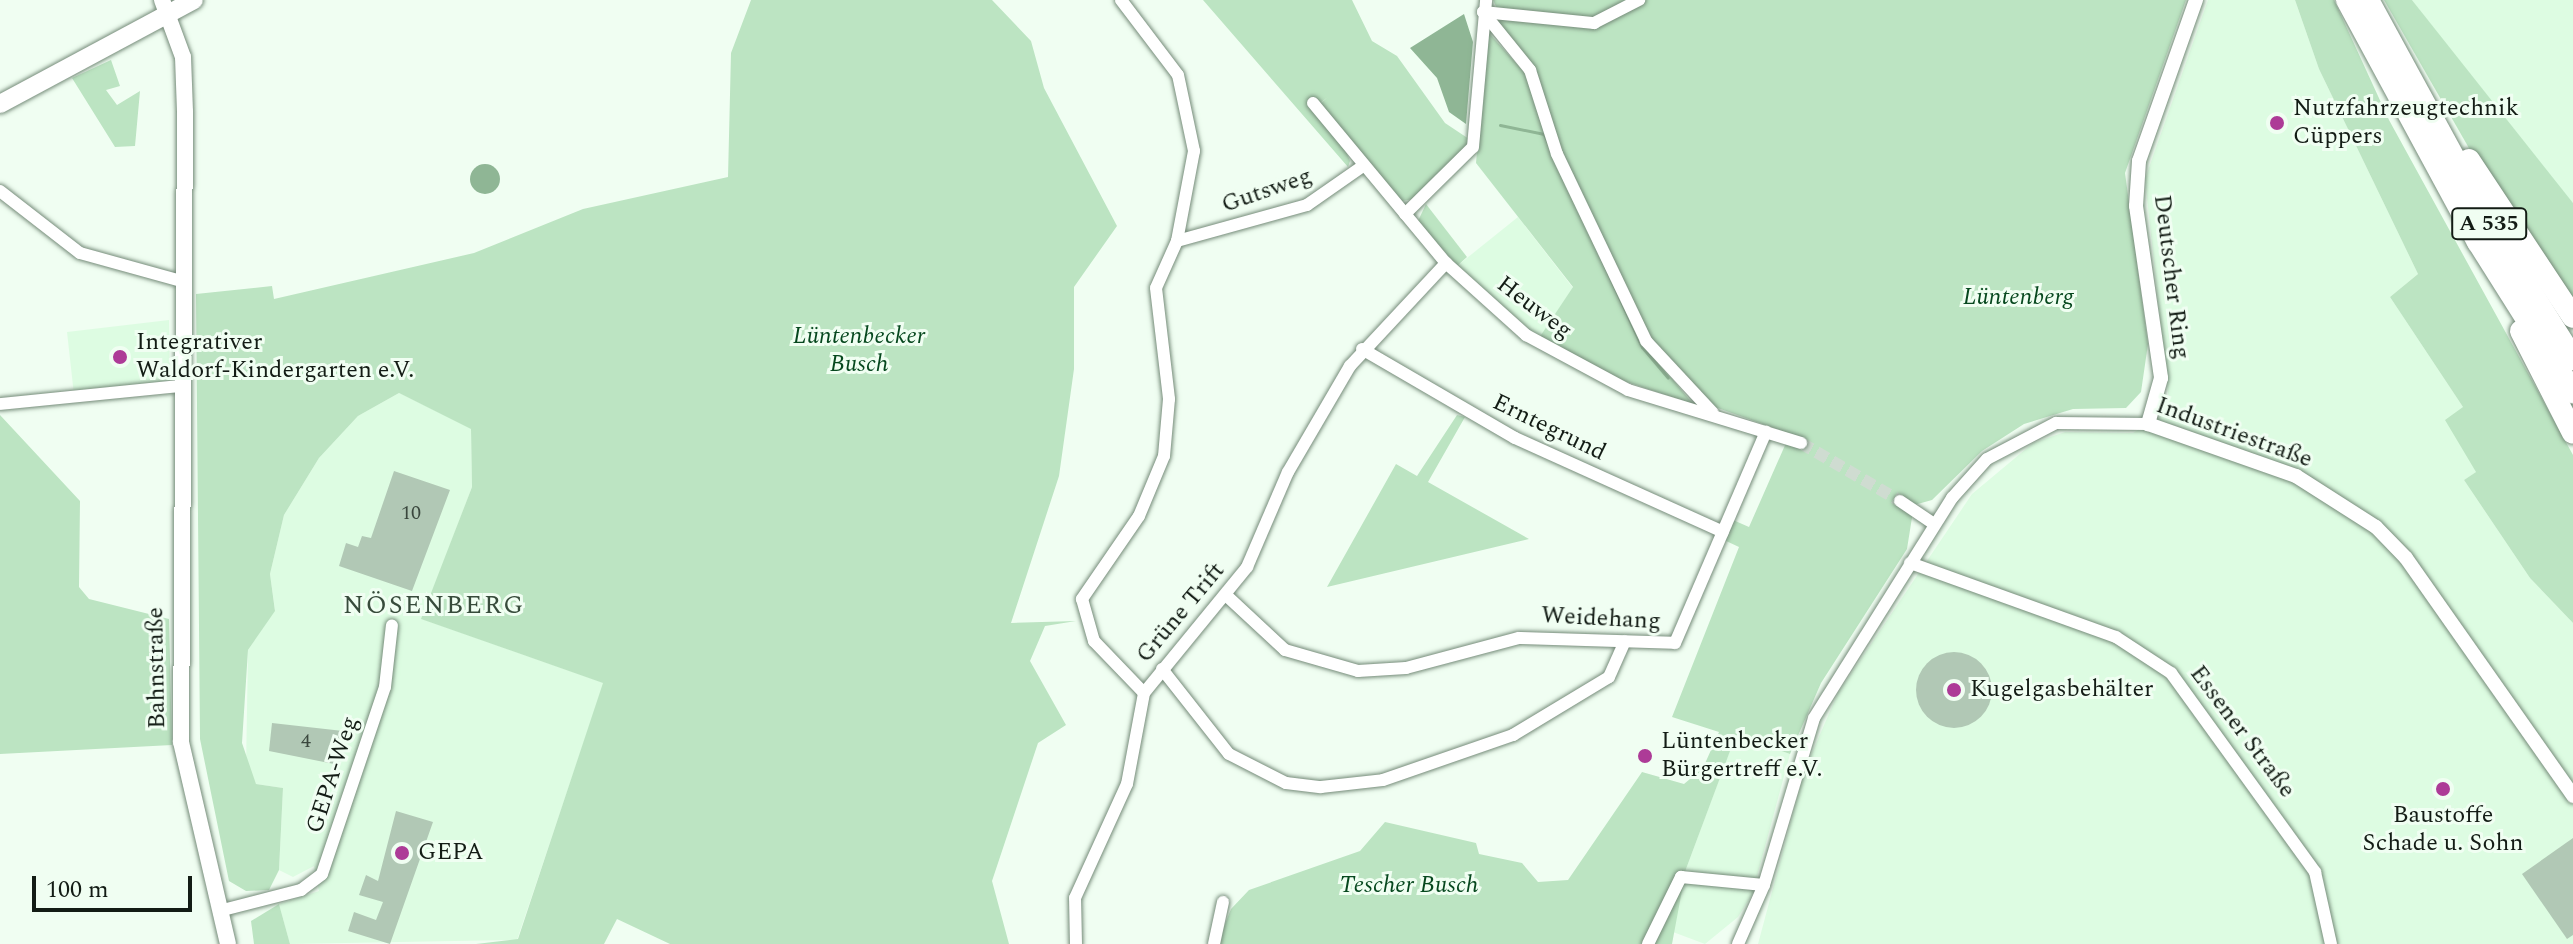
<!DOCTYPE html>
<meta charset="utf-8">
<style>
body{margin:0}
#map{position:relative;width:2573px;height:944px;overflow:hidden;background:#f0fef2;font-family:Spectral,serif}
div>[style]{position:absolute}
.built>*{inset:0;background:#ddfce2}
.green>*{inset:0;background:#bce4c2}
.water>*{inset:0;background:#8fb695}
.round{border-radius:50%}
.stream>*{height:3px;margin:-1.5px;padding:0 1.5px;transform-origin:1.5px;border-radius:1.5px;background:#8fb695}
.building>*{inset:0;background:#b1c8b5}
.minor-tunnel>*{height:12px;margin-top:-6px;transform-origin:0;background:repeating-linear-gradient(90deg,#cfdcd1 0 12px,transparent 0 18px)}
.roads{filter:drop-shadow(0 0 2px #758b79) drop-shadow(0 0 2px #758b79)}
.minor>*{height:12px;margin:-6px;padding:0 6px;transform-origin:6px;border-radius:6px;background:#fff}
.tertiary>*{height:14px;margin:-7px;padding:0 7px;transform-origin:7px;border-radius:7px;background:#fff}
.secondary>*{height:16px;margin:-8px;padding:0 8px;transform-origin:8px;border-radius:8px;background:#fff}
.primary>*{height:18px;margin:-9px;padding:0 9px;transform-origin:9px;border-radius:9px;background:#fff}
.motorway>*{height:22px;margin:-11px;padding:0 11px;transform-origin:11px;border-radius:11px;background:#fff}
.dots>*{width:22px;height:22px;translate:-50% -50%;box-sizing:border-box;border:4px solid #f0fef2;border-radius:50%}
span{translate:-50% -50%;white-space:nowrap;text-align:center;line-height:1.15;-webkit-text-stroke:6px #f0fef2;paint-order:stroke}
.number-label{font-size:20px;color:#3a473d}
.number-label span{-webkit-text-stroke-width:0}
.shield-label span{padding:2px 6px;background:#f0fef2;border:2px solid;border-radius:6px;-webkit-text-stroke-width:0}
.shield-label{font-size:22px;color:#131c15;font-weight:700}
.poi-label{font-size:24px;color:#131c15}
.left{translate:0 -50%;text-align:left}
.street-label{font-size:24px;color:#131c15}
.park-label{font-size:24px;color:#06481e;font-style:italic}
.neighbourhood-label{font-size:26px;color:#374b3b;letter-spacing:2px}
.scale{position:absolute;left:32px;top:876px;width:160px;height:36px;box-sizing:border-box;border:4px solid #131c15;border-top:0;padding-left:10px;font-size:24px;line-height:28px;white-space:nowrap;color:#131c15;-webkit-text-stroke:6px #f0fef2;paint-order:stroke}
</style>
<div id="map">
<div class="built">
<i style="clip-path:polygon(2208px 0,2295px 0,2319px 69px,2418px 274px,2390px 297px,2463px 407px,2476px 472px,2464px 480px,2530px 578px,2573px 623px,2573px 944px,1758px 944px,1805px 769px,1838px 693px,1972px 494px,2033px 443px,2065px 432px,2133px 433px,2170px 411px,2145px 179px)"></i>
<i style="clip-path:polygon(2412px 0,2573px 0,2573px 203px,2555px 186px)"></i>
<i style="clip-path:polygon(1518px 217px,1573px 288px,1539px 338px,1457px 266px)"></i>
<i style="clip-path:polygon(169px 320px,170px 383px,74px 395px,67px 332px)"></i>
<i style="clip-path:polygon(399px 393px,471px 428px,472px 487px,422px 619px,604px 683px,517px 940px,290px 944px,279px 904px,319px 891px,314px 866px,293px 877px,279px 870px,283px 788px,256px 784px,246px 769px,248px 650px,275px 610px,270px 574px,284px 515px,319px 458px,358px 416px)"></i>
<i style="clip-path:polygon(1736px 734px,1790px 754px,1752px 895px,1738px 917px,1705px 944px,1673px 932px,1686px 869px)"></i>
</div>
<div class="green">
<i style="clip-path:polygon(751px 0,992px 0,1031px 41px,1044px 88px,1117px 226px,1074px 287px,1074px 369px,1059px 476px,1011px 623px,1076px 621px,1045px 626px,1030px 661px,1066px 725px,1038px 743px,992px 881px,1009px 944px,670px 944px,617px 919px,604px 944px,476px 944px,518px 939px,603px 683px,421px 619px,472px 487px,471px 429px,399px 393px,358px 416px,319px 458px,284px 515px,270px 574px,275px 611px,248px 650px,242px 743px,256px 784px,283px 788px,279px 870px,269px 890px,246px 891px,229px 881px,200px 739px,196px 294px,272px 286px,274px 299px,474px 253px,583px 209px,728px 177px,731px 53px)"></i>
<i style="clip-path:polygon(1203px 0,1352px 0,1372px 41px,1397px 56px,1445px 123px,1469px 139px,1465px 149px,1414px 199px,1402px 201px,1316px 107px,1328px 97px,1311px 110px,1346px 151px,1350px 161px,1348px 167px)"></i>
<i style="clip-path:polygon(1493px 0,2186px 0,2125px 173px,2148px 344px,2141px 392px,2126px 408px,2073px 409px,2024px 424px,1982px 451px,1932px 500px,1914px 505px,1907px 549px,1821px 683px,1790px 754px,1736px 735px,1686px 869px,1672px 944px,1217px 944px,1231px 909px,1249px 890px,1360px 851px,1385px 822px,1476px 843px,1479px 854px,1522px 863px,1538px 882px,1568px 880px,1642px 772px,1684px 784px,1703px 768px,1719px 732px,1672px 717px,1739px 547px,1724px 540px,1733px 520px,1749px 527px,1786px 443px,1804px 439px,1715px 407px,1652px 345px,1562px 153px,1541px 88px,1497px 24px,1502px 19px)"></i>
<i style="clip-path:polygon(2295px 0,2334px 0,2389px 120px,2573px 455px,2573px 623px,2530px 578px,2464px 480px,2476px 472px,2445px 420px,2463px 407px,2390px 297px,2418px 274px,2319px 69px)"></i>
<i style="clip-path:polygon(2384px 0,2412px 0,2573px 203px,2573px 308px,2493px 190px)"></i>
<i style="clip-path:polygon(1488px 32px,1524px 72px,1648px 350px,1693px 404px,1615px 378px,1539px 338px,1573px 287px,1476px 163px)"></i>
<i style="clip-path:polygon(111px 60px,120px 86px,106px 90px,117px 105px,140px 91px,135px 146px,115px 147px,72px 78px)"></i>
<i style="clip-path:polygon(1426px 204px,1467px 257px,1457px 266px,1418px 221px)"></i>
<i style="clip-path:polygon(0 415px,80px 501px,79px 587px,89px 599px,169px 619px,172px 745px,0 754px)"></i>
<i style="clip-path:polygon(1457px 415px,1465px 417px,1428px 482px,1529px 539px,1327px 587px,1396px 464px,1417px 476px)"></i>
<i style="clip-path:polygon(279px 904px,290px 944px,254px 944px,251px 921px)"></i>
</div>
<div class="water">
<i style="clip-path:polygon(1464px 14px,1473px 42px,1466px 124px,1449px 112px,1437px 78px,1410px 48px)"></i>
<i class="round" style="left:470px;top:164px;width:30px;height:30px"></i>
</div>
<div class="stream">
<i style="left:1500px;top:125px;width:45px;rotate:11.6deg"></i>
<i style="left:1544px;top:134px;width:234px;rotate:65.3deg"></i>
<i style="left:1642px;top:347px;width:40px;rotate:50deg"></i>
</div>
<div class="building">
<i style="clip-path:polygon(394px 471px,450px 490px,412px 591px,339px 566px,346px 543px,358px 547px,362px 536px,371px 538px)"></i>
<i class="round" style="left:1916px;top:652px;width:76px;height:76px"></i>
<i style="clip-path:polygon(272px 723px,343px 731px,339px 765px,269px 751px)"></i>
<i style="clip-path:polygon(396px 811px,433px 822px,390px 944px,348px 931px,354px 912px,376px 920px,383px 902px,359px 895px,366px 875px,378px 881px)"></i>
<i style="clip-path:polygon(2573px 838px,2573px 935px,2567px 939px,2522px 874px)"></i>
</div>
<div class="minor-tunnel">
<i style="left:1801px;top:443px;width:115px;rotate:30.4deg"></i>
</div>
<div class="roads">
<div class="minor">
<i style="left:1121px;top:0;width:94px;rotate:52.8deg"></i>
<i style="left:1178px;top:75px;width:78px;rotate:78.1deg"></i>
<i style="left:1194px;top:151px;width:92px;rotate:100.7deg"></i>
<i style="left:1177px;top:241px;width:51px;rotate:114.1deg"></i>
<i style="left:1156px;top:288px;width:112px;rotate:83.3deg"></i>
<i style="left:1169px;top:399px;width:57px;rotate:95deg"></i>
<i style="left:1164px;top:456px;width:65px;rotate:112.6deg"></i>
<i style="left:1139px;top:516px;width:101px;rotate:124.5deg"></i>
<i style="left:1082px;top:599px;width:44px;rotate:74.1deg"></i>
<i style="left:1094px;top:641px;width:72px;rotate:46.1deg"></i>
<i style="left:1483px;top:12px;width:75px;rotate:51deg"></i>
<i style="left:1530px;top:70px;width:88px;rotate:72.2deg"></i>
<i style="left:1557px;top:154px;width:207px;rotate:64.5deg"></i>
<i style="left:1646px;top:341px;width:98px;rotate:47.1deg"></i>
<i style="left:1483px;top:12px;width:112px;rotate:5.7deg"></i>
<i style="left:1594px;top:23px;width:51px;rotate:-27.1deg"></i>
<i style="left:1313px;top:103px;width:208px;rotate:50.3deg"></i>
<i style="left:1446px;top:263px;width:108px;rotate:42deg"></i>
<i style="left:1526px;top:335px;width:116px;rotate:28.3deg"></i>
<i style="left:1628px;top:390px;width:181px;rotate:17deg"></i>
<i style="left:0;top:191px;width:101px;rotate:37.8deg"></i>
<i style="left:80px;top:253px;width:105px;rotate:15.5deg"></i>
<i style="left:1405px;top:214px;width:95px;rotate:-44.6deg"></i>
<i style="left:1473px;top:147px;width:148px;rotate:-84.9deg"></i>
<i style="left:1177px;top:241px;width:135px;rotate:-15.5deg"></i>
<i style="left:1307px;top:205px;width:68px;rotate:-34.9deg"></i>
<i style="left:1362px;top:349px;width:177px;rotate:30.2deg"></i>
<i style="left:1515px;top:438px;width:228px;rotate:24.3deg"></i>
<i style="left:0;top:404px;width:182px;rotate:-5.7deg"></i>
<i style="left:1900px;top:501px;width:40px;rotate:34deg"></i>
<i style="left:1910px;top:563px;width:219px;rotate:19.8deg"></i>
<i style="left:2116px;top:637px;width:66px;rotate:33.2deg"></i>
<i style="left:2171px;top:673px;width:246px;rotate:54.1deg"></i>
<i style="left:2315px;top:872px;width:74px;rotate:77.5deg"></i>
<i style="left:1228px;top:597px;width:78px;rotate:42.9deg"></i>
<i style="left:1285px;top:650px;width:76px;rotate:16deg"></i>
<i style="left:1358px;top:671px;width:48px;rotate:-3.6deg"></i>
<i style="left:1406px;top:668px;width:117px;rotate:-14.9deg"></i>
<i style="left:1519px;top:638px;width:156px;rotate:1.8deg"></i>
<i style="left:1675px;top:643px;width:230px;rotate:-66.7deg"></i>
<i style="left:1162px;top:669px;width:108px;rotate:51.8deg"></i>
<i style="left:1229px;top:754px;width:64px;rotate:27deg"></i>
<i style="left:1286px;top:783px;width:35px;rotate:7deg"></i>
<i style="left:1321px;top:787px;width:62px;rotate:-6.4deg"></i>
<i style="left:1383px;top:780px;width:138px;rotate:-19.1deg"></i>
<i style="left:1513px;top:735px;width:112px;rotate:-31.1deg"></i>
<i style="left:1609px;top:677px;width:39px;rotate:-66deg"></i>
<i style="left:219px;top:911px;width:85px;rotate:-14.4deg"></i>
<i style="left:301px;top:890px;width:26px;rotate:-37deg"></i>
<i style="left:322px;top:874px;width:197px;rotate:-71.4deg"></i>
<i style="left:385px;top:687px;width:62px;rotate:-83.6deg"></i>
<i style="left:1076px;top:944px;width:46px;rotate:-91.2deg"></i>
<i style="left:1075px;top:898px;width:125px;rotate:-65.5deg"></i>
<i style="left:1127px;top:784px;width:93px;rotate:-79.4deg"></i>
<i style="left:1144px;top:693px;width:163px;rotate:-50.7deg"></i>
<i style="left:1247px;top:567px;width:103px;rotate:-66.7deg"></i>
<i style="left:1288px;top:472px;width:123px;rotate:-59.7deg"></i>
<i style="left:1350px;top:366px;width:141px;rotate:-47deg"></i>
<i style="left:1214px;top:944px;width:43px;rotate:-77.9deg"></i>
<i style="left:1648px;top:944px;width:75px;rotate:-63.8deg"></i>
<i style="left:1681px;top:877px;width:83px;rotate:5.5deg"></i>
<i style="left:1738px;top:944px;width:64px;rotate:-66.2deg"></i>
<i style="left:1764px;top:885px;width:174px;rotate:-73.3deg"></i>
<i style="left:1814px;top:718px;width:260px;rotate:-57.9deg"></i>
<i style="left:1952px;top:498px;width:52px;rotate:-48.1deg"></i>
<i style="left:1987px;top:459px;width:78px;rotate:-27.6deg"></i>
<i style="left:2056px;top:423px;width:92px;rotate:0.6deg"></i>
</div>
<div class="tertiary">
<i style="left:2196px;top:0;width:171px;rotate:109.5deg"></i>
<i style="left:2139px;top:161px;width:45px;rotate:93.8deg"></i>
<i style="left:2136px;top:206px;width:174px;rotate:81.7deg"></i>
<i style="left:2161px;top:378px;width:48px;rotate:105.8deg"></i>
<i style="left:2148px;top:424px;width:157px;rotate:19.4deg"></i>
<i style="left:2296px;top:476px;width:95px;rotate:32.5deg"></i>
<i style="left:2376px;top:527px;width:43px;rotate:45.9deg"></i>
<i style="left:2406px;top:558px;width:291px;rotate:54.9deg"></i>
</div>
<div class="secondary">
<i style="left:162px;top:0;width:61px;rotate:69.8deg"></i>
<i style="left:183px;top:57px;width:55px;rotate:87.9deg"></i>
<i style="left:185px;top:112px;width:630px;rotate:90.36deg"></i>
<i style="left:181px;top:742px;width:207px;rotate:76.9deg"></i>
</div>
<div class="primary">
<i style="left:0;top:104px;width:220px;rotate:-28.2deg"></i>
</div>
<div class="motorway">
<i style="left:2347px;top:0;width:275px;rotate:61.6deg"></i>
<i style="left:2478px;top:242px;width:178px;rotate:57.7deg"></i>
<i style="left:2368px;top:0;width:278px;rotate:61.4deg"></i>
<i style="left:2501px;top:244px;width:136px;rotate:57.9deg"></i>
<i style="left:2469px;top:160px;width:188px;rotate:56.5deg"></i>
<i style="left:2521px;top:331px;width:114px;rotate:63deg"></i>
</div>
</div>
<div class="dots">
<i style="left:2277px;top:123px;background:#ad3b97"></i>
<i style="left:120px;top:357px;background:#ad3b97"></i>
<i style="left:1954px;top:690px;background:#ad3b97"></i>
<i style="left:1645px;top:756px;background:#ad3b97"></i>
<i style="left:2443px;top:789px;background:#ad3b97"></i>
<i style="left:402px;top:853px;background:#ad3b97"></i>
</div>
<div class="number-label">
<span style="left:411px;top:513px">10</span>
<span style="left:306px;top:741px">4</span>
</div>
<div class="shield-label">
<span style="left:2489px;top:224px">A 535</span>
</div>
<div class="poi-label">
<span class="left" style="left:2293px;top:123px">Nutzfahrzeugtechnik<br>Cüppers</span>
<span class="left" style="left:136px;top:357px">Integrativer<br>Waldorf-Kindergarten e.V.</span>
<span class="left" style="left:1970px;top:690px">Kugelgasbehälter</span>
<span class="left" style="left:1661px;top:756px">Lüntenbecker<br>Bürgertreff e.V.</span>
<span style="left:2443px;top:830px">Baustoffe<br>Schade u. Sohn</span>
<span class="left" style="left:418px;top:853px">GEPA</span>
</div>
<div class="street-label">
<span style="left:1267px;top:191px;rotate:-19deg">Gutsweg</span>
<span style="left:2171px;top:277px;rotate:83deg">Deutscher Ring</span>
<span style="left:1534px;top:308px;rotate:37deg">Heuweg</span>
<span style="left:1549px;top:428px;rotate:26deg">Erntegrund</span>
<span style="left:2234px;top:433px;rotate:20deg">Industriestraße</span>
<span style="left:1181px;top:613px;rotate:-50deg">Grüne Trift</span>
<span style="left:1601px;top:619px;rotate:3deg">Weidehang</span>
<span style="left:157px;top:668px;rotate:-91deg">Bahnstraße</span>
<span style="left:2242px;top:732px;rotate:53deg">Essener Straße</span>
<span style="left:333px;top:775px;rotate:-72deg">GEPA-Weg</span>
</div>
<div class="park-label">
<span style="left:2018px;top:298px">Lüntenberg</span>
<span style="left:859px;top:351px">Lüntenbecker<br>Busch</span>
<span style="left:1409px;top:886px">Tescher Busch</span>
</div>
<div class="neighbourhood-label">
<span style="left:434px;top:606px">NÖSENBERG</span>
</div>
<div class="scale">100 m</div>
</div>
